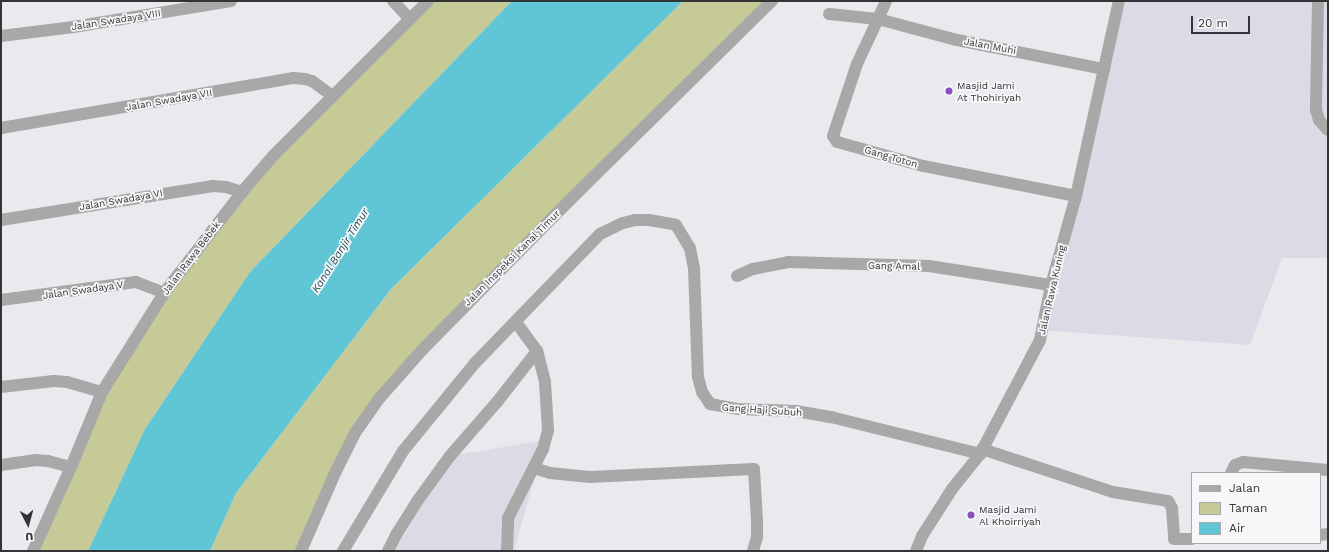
<!DOCTYPE html>
<style>
body{margin:0}
#map{position:relative;width:1329px;height:552px;overflow:hidden;background:#e9eaed;font-family:"Work Sans",sans-serif}
div>[style]{position:absolute}
.built>*{inset:0;background:#dadbe5}
.green>*{inset:0;background:#c5ca97}
.water>*{inset:0;background:#60c6d5}
.minor>*{height:12px;margin:-6px;padding:0 6px;transform-origin:6px;border-radius:6px;background:#a9a8a8}
.dots>*{width:11px;height:11px;translate:-50% -50%;box-sizing:border-box;border:2px solid #f7f7fa;border-radius:50%}
span{translate:-50% -50%;white-space:nowrap;text-align:center;line-height:1.15;-webkit-text-stroke:3.5px #f7f7fa;paint-order:stroke}
.street-label{font-size:10px;color:#333435}
.poi-label{font-size:10px;color:#333435}
.left{translate:0 -50%;text-align:left}
.water-label{font-size:11px;color:#1e4c53;font-style:italic}
.frame{position:absolute;inset:0;border:2px solid #333435;pointer-events:none}
.legend{position:absolute;left:1191px;top:472px;width:130px;height:72px;box-sizing:border-box;background:#f7f7fa;border:1px solid #a9a9ab;margin:0;padding:5px 7px;list-style:none;font-size:12px;color:#333435}
.legend li{display:flex;align-items:center;gap:8px;height:20px}
.legend b{width:20px;border:1px solid #a9a9ab}
.north{position:absolute;left:8px;top:504px;width:40px;height:40px;-webkit-text-stroke:3px #f7f7fa;paint-order:stroke;rotate:174deg;font-size:11px;font-weight:700;line-height:16px;text-align:center;color:#333435}
.north::after{content:'';display:block;margin:auto;width:14px;height:18px;background:#333435;clip-path:polygon(50% 0,100% 100%,50% 72%,0 100%)}
.scale{position:absolute;left:1191px;top:16px;width:59px;height:18px;box-sizing:border-box;border:2px solid #333435;border-top:0;padding-left:5px;font-size:12px;line-height:14px;white-space:nowrap;color:#333435;-webkit-text-stroke:3px #f7f7fa;paint-order:stroke}
</style>
<div id="map">
<div class="built">
<i style="clip-path:polygon(1125px 1px,1328px 1px,1328px 258px,1282px 258px,1250px 345px,1039px 330px,1048px 311px)"></i>
<i style="clip-path:polygon(545px 440px,514px 551px,395px 551px,450px 456px)"></i>
</div>
<div class="green">
<i style="clip-path:polygon(429px 1px,512px 1px,250px 272px,145px 429px,88px 551px,35px 551px,102px 392px,242px 192px)"></i>
<i style="clip-path:polygon(683px 1px,772px 1px,374px 406px,303px 551px,210px 551px,236px 493px,391px 289px)"></i>
</div>
<div class="water">
<i style="clip-path:polygon(512px 1px,683px 1px,391px 289px,236px 493px,210px 551px,88px 551px,145px 429px,250px 272px)"></i>
</div>
<div class="minor">
<i style="left:393px;top:1px;width:25px;rotate:47deg"></i>
<i style="left:1318px;top:1px;width:109px;rotate:91.1deg"></i>
<i style="left:1316px;top:110px;width:10px;rotate:73deg"></i>
<i style="left:1319px;top:120px;width:13px;rotate:48deg"></i>
<i style="left:829px;top:14px;width:49px;rotate:5.8deg"></i>
<i style="left:878px;top:19px;width:20px;rotate:-66deg"></i>
<i style="left:1px;top:36px;width:73px;rotate:-7.1deg"></i>
<i style="left:73px;top:27px;width:160px;rotate:-9.3deg"></i>
<i style="left:1px;top:128px;width:297px;rotate:-9.7deg"></i>
<i style="left:294px;top:78px;width:11px;rotate:5deg"></i>
<i style="left:305px;top:79px;width:7px;rotate:16deg"></i>
<i style="left:312px;top:81px;width:26px;rotate:36deg"></i>
<i style="left:1076px;top:196px;width:156px;rotate:-168.9deg"></i>
<i style="left:923px;top:166px;width:89px;rotate:-164.4deg"></i>
<i style="left:837px;top:142px;width:7px;rotate:-124deg"></i>
<i style="left:833px;top:136px;width:76px;rotate:-71.6deg"></i>
<i style="left:857px;top:64px;width:50px;rotate:-65deg"></i>
<i style="left:878px;top:19px;width:82px;rotate:14.9deg"></i>
<i style="left:957px;top:40px;width:150px;rotate:11.2deg"></i>
<i style="left:1px;top:220px;width:215px;rotate:-9.1deg"></i>
<i style="left:213px;top:186px;width:13px;rotate:4deg"></i>
<i style="left:226px;top:187px;width:17px;rotate:17deg"></i>
<i style="left:737px;top:276px;width:17px;rotate:-24deg"></i>
<i style="left:753px;top:269px;width:36px;rotate:-11deg"></i>
<i style="left:788px;top:262px;width:141px;rotate:1.6deg"></i>
<i style="left:929px;top:266px;width:123px;rotate:8.9deg"></i>
<i style="left:1px;top:300px;width:136px;rotate:-7.6deg"></i>
<i style="left:136px;top:282px;width:30px;rotate:21deg"></i>
<i style="left:1px;top:387px;width:53px;rotate:-6.5deg"></i>
<i style="left:54px;top:381px;width:13px;rotate:4deg"></i>
<i style="left:67px;top:382px;width:36px;rotate:16deg"></i>
<i style="left:982px;top:449px;width:138px;rotate:18.2deg"></i>
<i style="left:1113px;top:492px;width:56px;rotate:9.3deg"></i>
<i style="left:1168px;top:501px;width:8px;rotate:60deg"></i>
<i style="left:1172px;top:508px;width:31px;rotate:86deg"></i>
<i style="left:1174px;top:539px;width:18px"></i>
<i style="left:1px;top:465px;width:34px;rotate:-8deg"></i>
<i style="left:35px;top:460px;width:13px;rotate:4deg"></i>
<i style="left:48px;top:461px;width:24px;rotate:15deg"></i>
<i style="left:534px;top:468px;width:17px;rotate:17deg"></i>
<i style="left:550px;top:473px;width:40px;rotate:5.7deg"></i>
<i style="left:590px;top:477px;width:164px;rotate:-2.8deg"></i>
<i style="left:754px;top:469px;width:52px;rotate:86.7deg"></i>
<i style="left:757px;top:521px;width:16px;rotate:90deg"></i>
<i style="left:757px;top:537px;width:15px;rotate:106deg"></i>
<i style="left:1231px;top:473px;width:9px;rotate:-63deg"></i>
<i style="left:1235px;top:465px;width:9px;rotate:-21deg"></i>
<i style="left:1243px;top:462px;width:85px;rotate:5.4deg"></i>
<i style="left:1320px;top:535px;width:8px;rotate:-7deg"></i>
<i style="left:33px;top:551px;width:92px;rotate:-65.7deg"></i>
<i style="left:71px;top:467px;width:81px;rotate:-67.5deg"></i>
<i style="left:102px;top:392px;width:117px;rotate:-57.9deg"></i>
<i style="left:164px;top:293px;width:128px;rotate:-52.3deg"></i>
<i style="left:242px;top:192px;width:48px;rotate:-49.3deg"></i>
<i style="left:273px;top:156px;width:219px;rotate:-45deg"></i>
<i style="left:301px;top:551px;width:87px;rotate:-66.4deg"></i>
<i style="left:336px;top:471px;width:42px;rotate:-63.4deg"></i>
<i style="left:355px;top:433px;width:39px;rotate:-55deg"></i>
<i style="left:377px;top:401px;width:69px;rotate:-48.5deg"></i>
<i style="left:423px;top:349px;width:209px;rotate:-45.4deg"></i>
<i style="left:570px;top:200px;width:284px;rotate:-44.6deg"></i>
<i style="left:343px;top:551px;width:117px;rotate:-59deg"></i>
<i style="left:403px;top:451px;width:114px;rotate:-50.7deg"></i>
<i style="left:475px;top:363px;width:180px;rotate:-45.9deg"></i>
<i style="left:600px;top:234px;width:25px;rotate:-26deg"></i>
<i style="left:623px;top:223px;width:12px;rotate:-14deg"></i>
<i style="left:635px;top:220px;width:14px"></i>
<i style="left:649px;top:220px;width:27px;rotate:10deg"></i>
<i style="left:676px;top:225px;width:27px;rotate:59deg"></i>
<i style="left:690px;top:248px;width:21px;rotate:79deg"></i>
<i style="left:694px;top:269px;width:108px;rotate:87.9deg"></i>
<i style="left:698px;top:377px;width:16px;rotate:75deg"></i>
<i style="left:702px;top:392px;width:14px;rotate:56deg"></i>
<i style="left:710px;top:404px;width:28px;rotate:10deg"></i>
<i style="left:738px;top:409px;width:58px;rotate:2deg"></i>
<i style="left:796px;top:411px;width:36px;rotate:10deg"></i>
<i style="left:831px;top:417px;width:154px;rotate:13.9deg"></i>
<i style="left:388px;top:551px;width:18px;rotate:-63deg"></i>
<i style="left:396px;top:535px;width:41px;rotate:-57.8deg"></i>
<i style="left:418px;top:500px;width:54px;rotate:-54deg"></i>
<i style="left:450px;top:456px;width:72px;rotate:-49deg"></i>
<i style="left:497px;top:402px;width:65px;rotate:-51.9deg"></i>
<i style="left:507px;top:551px;width:33px;rotate:-88deg"></i>
<i style="left:508px;top:518px;width:77px;rotate:-63.1deg"></i>
<i style="left:543px;top:449px;width:20px;rotate:-75deg"></i>
<i style="left:548px;top:430px;width:48px;rotate:-93.6deg"></i>
<i style="left:545px;top:382px;width:32px;rotate:-104deg"></i>
<i style="left:537px;top:351px;width:36px;rotate:-126deg"></i>
<i style="left:916px;top:551px;width:16px;rotate:-68deg"></i>
<i style="left:922px;top:536px;width:56px;rotate:-57.4deg"></i>
<i style="left:952px;top:489px;width:45px;rotate:-51.3deg"></i>
<i style="left:980px;top:454px;width:129px;rotate:-62.2deg"></i>
<i style="left:1040px;top:340px;width:56px;rotate:-78.7deg"></i>
<i style="left:1051px;top:285px;width:92px;rotate:-74.3deg"></i>
<i style="left:1076px;top:196px;width:200px;rotate:-77.6deg"></i>
</div>
<div class="dots">
<i style="left:949px;top:91px;background:#8a4fc6"></i>
<i style="left:971px;top:515px;background:#8a4fc6"></i>
</div>
<div class="street-label">
<span style="left:116px;top:20px;rotate:-9deg">Jalan Swadaya VIII</span>
<span style="left:990px;top:46px;rotate:11deg">Jalan Muhi</span>
<span style="left:169px;top:100px;rotate:-10deg">Jalan Swadaya VII</span>
<span style="left:891px;top:157px;rotate:16deg">Gang Toton</span>
<span style="left:121px;top:200px;rotate:-10deg">Jalan Swadaya VI</span>
<span style="left:191px;top:258px;rotate:-53deg">Jalan Rawa Bebek</span>
<span style="left:512px;top:258px;rotate:-45deg">Jalan Inspeksi Kanal Timur</span>
<span style="left:894px;top:266px;rotate:1deg">Gang Amal</span>
<span style="left:83px;top:290px;rotate:-8deg">Jalan Swadaya V</span>
<span style="left:1052px;top:290px;rotate:-77deg">Jalan Rawa Kuning</span>
<span style="left:762px;top:410px;rotate:4deg">Gang Haji Subuh</span>
</div>
<div class="poi-label">
<span class="left" style="left:957px;top:91px">Masjid Jami<br>At Thohiriyah</span>
<span class="left" style="left:979px;top:515px">Masjid Jami<br>Al Khoirriyah</span>
</div>
<div class="water-label">
<span style="left:341px;top:251px;rotate:-58deg">Kanal Banjir Timur</span>
</div>
<div class="frame"></div>
<ul class="legend">
<li><b style="height:5px;background:#a9a8a8"></b>Jalan</li>
<li><b style="height:11px;background:#c5ca97"></b>Taman</li>
<li><b style="height:11px;background:#60c6d5"></b>Air</li>
</ul>
<div class="north">U</div>
<div class="scale">20 m</div>
</div>
